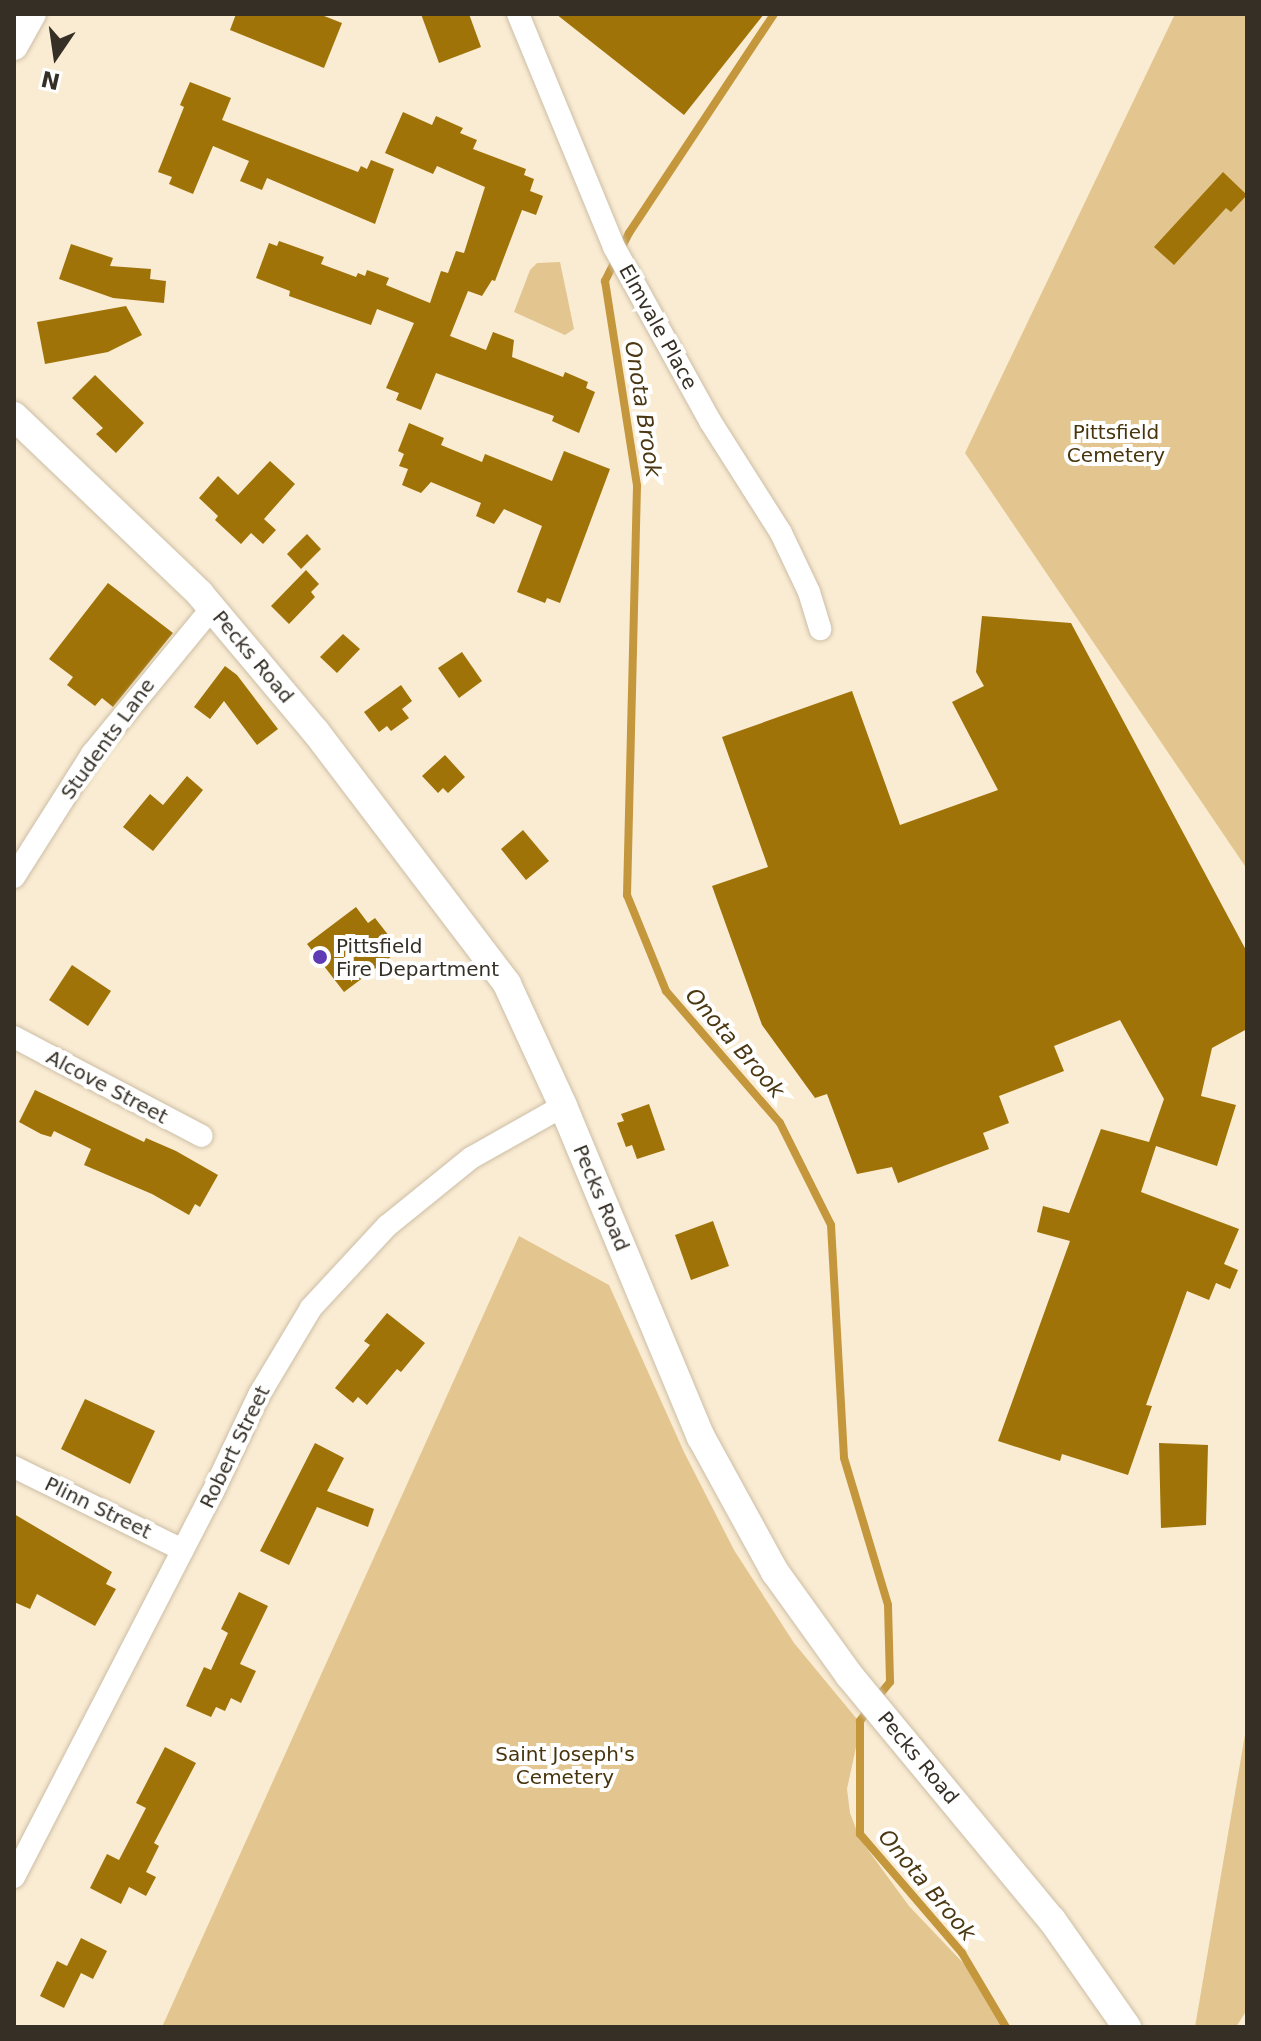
<!DOCTYPE html>
<style>
body{margin:0}
#map{position:relative;width:1261px;height:2041px;overflow:hidden;background:#faecd3;font-family:"DejaVu Sans",sans-serif}
div>[style]{position:absolute}
.green>*{inset:0;background:#e3c590}
.stream>*{height:8px;margin:-4px;padding:0 4px;transform-origin:4px;border-radius:4px;background:#c4973d}
.building>*{inset:0;background:#9f7307}
.roads{filter:drop-shadow(0 0 2px #ccbea6) drop-shadow(0 0 2px #ccbea6)}
.minor>*{height:22px;margin:-11px;padding:0 11px;transform-origin:11px;border-radius:11px;background:#fff}
.tertiary>*{height:28px;margin:-14px;padding:0 14px;transform-origin:14px;border-radius:14px;background:#fff}
.dots>*{width:22px;height:22px;translate:-50% -50%;box-sizing:border-box;border:4px solid #fff;border-radius:50%}
span{translate:-50% -50%;white-space:nowrap;text-align:center;line-height:1.15;-webkit-text-stroke:8px #fff;paint-order:stroke}
.street-label{font-size:20px;color:#352f26}
.park-label{font-size:20px;color:#48350e}
.poi-label{font-size:20px;color:#352f26}
.left{translate:0 -50%;text-align:left}
.water-label{font-size:22px;color:#4b3812;font-style:italic}
.frame{position:absolute;inset:0;border:16px solid #352f26;pointer-events:none}
.north{position:absolute;left:16px;top:16px;width:80px;height:80px;-webkit-text-stroke:6px #fff;paint-order:stroke;rotate:193deg;font-size:22px;font-weight:700;line-height:32px;text-align:center;color:#352f26}
.north::after{content:'';display:block;margin:auto;width:28px;height:36px;background:#352f26;clip-path:polygon(50% 0,100% 100%,50% 72%,0 100%)}
</style>
<div id="map">
<div class="green">
<i style="clip-path:polygon(1175px 14px,1247px 14px,1247px 869px,965px 453px)"></i>
<i style="clip-path:polygon(560px 262px,574px 329px,565px 335px,514px 312px,530px 270px,537px 263px)"></i>
<i style="clip-path:polygon(519px 1236px,609px 1285px,684px 1452px,734px 1550px,794px 1643px,861px 1724px,847px 1789px,850px 1813px,860px 1839px,909px 1906px,985px 1986px,1010px 2027px,162px 2027px)"></i>
<i style="clip-path:polygon(1247px 1723px,1247px 2010px,1236px 2027px,1195px 2027px)"></i>
</div>
<div class="stream">
<i style="left:774px;top:14px;width:263px;rotate:123.5deg"></i>
<i style="left:629px;top:233px;width:54px;rotate:116.6deg"></i>
<i style="left:605px;top:281px;width:207px;rotate:81.1deg"></i>
<i style="left:637px;top:486px;width:409px;rotate:91.4deg"></i>
<i style="left:627px;top:895px;width:104px;rotate:67.9deg"></i>
<i style="left:666px;top:991px;width:174px;rotate:49.2deg"></i>
<i style="left:780px;top:1123px;width:114px;rotate:63.4deg"></i>
<i style="left:831px;top:1225px;width:233px;rotate:86.8deg"></i>
<i style="left:844px;top:1458px;width:153px;rotate:73.3deg"></i>
<i style="left:888px;top:1605px;width:77px;rotate:88.5deg"></i>
<i style="left:890px;top:1682px;width:21px;rotate:129deg"></i>
<i style="left:869px;top:1709px;width:15px;rotate:127deg"></i>
<i style="left:860px;top:1721px;width:113px;rotate:90deg"></i>
<i style="left:860px;top:1834px;width:157px;rotate:49.4deg"></i>
<i style="left:962px;top:1953px;width:86px;rotate:59.3deg"></i>
</div>
<div class="building">
<i style="clip-path:polygon(236px 14px,319px 14px,342px 23px,324px 68px,230px 30px)"></i>
<i style="clip-path:polygon(421px 14px,469px 14px,481px 47px,439px 63px)"></i>
<i style="clip-path:polygon(556px 14px,764px 14px,684px 115px)"></i>
<i style="clip-path:polygon(190px 82px,231px 98px,222px 120px,358px 172px,361px 166px,367px 169px,371px 160px,394px 169px,375px 224px,267px 178px,262px 190px,240px 181px,249px 161px,213px 146px,193px 194px,169px 184px,172px 177px,158px 172px,184px 107px,180px 105px)"></i>
<i style="clip-path:polygon(403px 112px,432px 125px,436px 116px,463px 128px,460px 133px,477px 140px,473px 149px,526px 169px,524px 175px,534px 179px,530px 191px,543px 196px,536px 215px,522px 210px,495px 281px,492px 280px,482px 296px,468px 291px,450px 336px,486px 350px,493px 332px,514px 340px,512px 357px,563px 377px,565px 372px,588px 382px,586px 388px,595px 392px,579px 433px,552px 421px,554px 416px,436px 373px,421px 410px,396px 400px,399px 393px,386px 388px,414px 323px,377px 309px,371px 325px,289px 296px,290px 291px,256px 278px,269px 243px,277px 246px,279px 241px,324px 257px,321px 264px,356px 277px,358px 273px,365px 276px,367px 270px,389px 278px,386px 285px,430px 303px,441px 271px,448px 273px,456px 251px,464px 253px,485px 187px,437px 166px,433px 174px,385px 153px)"></i>
<i style="clip-path:polygon(1223px 172px,1247px 195px,1231px 212px,1226px 208px,1174px 265px,1154px 247px)"></i>
<i style="clip-path:polygon(71px 244px,113px 258px,110px 266px,151px 269px,150px 279px,166px 281px,164px 303px,113px 298px,59px 279px)"></i>
<i style="clip-path:polygon(126px 306px,142px 335px,108px 352px,45px 364px,37px 322px)"></i>
<i style="clip-path:polygon(95px 375px,144px 423px,116px 453px,96px 434px,103px 428px,72px 398px)"></i>
<i style="clip-path:polygon(409px 423px,444px 438px,441px 445px,482px 462px,485px 454px,552px 481px,564px 451px,610px 469px,560px 603px,547px 598px,545px 603px,517px 592px,542px 526px,504px 509px,494px 524px,476px 516px,481px 503px,431px 482px,421px 493px,402px 485px,408px 469px,399px 466px,404px 454px,398px 451px)"></i>
<i style="clip-path:polygon(270px 461px,295px 484px,264px 519px,276px 530px,263px 544px,251px 533px,241px 544px,215px 520px,218px 516px,199px 498px,218px 476px,238px 495px)"></i>
<i style="clip-path:polygon(307px 534px,321px 549px,301px 569px,287px 554px)"></i>
<i style="clip-path:polygon(306px 570px,319px 584px,311px 592px,315px 597px,289px 624px,271px 606px)"></i>
<i style="clip-path:polygon(108px 583px,173px 633px,113px 707px,102px 698px,95px 706px,67px 685px,73px 677px,49px 659px)"></i>
<i style="clip-path:polygon(982px 616px,1071px 623px,1247px 952px,1247px 1029px,1212px 1048px,1201px 1096px,1236px 1105px,1217px 1166px,1156px 1146px,1141px 1192px,1239px 1229px,1224px 1264px,1238px 1270px,1230px 1289px,1216px 1283px,1209px 1300px,1187px 1291px,1146px 1405px,1152px 1406px,1128px 1475px,1062px 1454px,1060px 1461px,998px 1441px,1070px 1241px,1037px 1232px,1043px 1206px,1069px 1213px,1101px 1129px,1149px 1142px,1164px 1099px,1120px 1020px,1054px 1046px,1064px 1071px,999px 1096px,1009px 1123px,983px 1133px,989px 1149px,898px 1183px,892px 1167px,857px 1174px,827px 1094px,815px 1098px,762px 1025px,712px 886px,768px 867px,722px 737px,852px 691px,900px 825px,998px 790px,952px 702px,984px 686px,976px 672px)"></i>
<i style="clip-path:polygon(343px 634px,360px 649px,337px 673px,320px 657px)"></i>
<i style="clip-path:polygon(462px 652px,482px 681px,459px 698px,438px 668px)"></i>
<i style="clip-path:polygon(225px 666px,237px 675px,278px 729px,257px 745px,224px 701px,210px 719px,194px 707px)"></i>
<i style="clip-path:polygon(401px 685px,412px 701px,402px 709px,409px 718px,391px 731px,387px 726px,379px 732px,364px 712px)"></i>
<i style="clip-path:polygon(445px 755px,465px 777px,448px 793px,443px 788px,438px 793px,422px 776px)"></i>
<i style="clip-path:polygon(187px 776px,203px 790px,153px 851px,123px 827px,150px 794px,163px 805px)"></i>
<i style="clip-path:polygon(523px 830px,549px 861px,526px 880px,501px 849px)"></i>
<i style="clip-path:polygon(356px 907px,368px 923px,375px 918px,400px 950px,344px 992px,307px 944px)"></i>
<i style="clip-path:polygon(72px 965px,111px 991px,88px 1026px,49px 1000px)"></i>
<i style="clip-path:polygon(35px 1090px,144px 1142px,146px 1138px,176px 1151px,218px 1175px,200px 1207px,195px 1204px,189px 1215px,152px 1194px,84px 1165px,91px 1149px,54px 1131px,51px 1137px,41px 1134px,19px 1122px)"></i>
<i style="clip-path:polygon(649px 1104px,665px 1150px,637px 1159px,632px 1145px,626px 1147px,617px 1123px,624px 1121px,621px 1114px)"></i>
<i style="clip-path:polygon(713px 1221px,729px 1266px,691px 1280px,675px 1235px)"></i>
<i style="clip-path:polygon(387px 1313px,425px 1343px,401px 1372px,397px 1369px,367px 1405px,358px 1397px,353px 1403px,335px 1388px,370px 1345px,364px 1341px)"></i>
<i style="clip-path:polygon(85px 1399px,155px 1431px,130px 1484px,61px 1449px)"></i>
<i style="clip-path:polygon(315px 1443px,344px 1458px,327px 1491px,374px 1509px,368px 1527px,317px 1507px,289px 1565px,260px 1551px)"></i>
<i style="clip-path:polygon(1159px 1443px,1208px 1445px,1206px 1525px,1161px 1528px)"></i>
<i style="clip-path:polygon(14px 1514px,112px 1572px,106px 1584px,116px 1589px,95px 1626px,37px 1594px,30px 1609px,14px 1602px)"></i>
<i style="clip-path:polygon(239px 1592px,268px 1606px,240px 1664px,256px 1671px,241px 1703px,231px 1698px,225px 1711px,216px 1707px,211px 1717px,186px 1706px,204px 1667px,211px 1670px,228px 1633px,221px 1629px)"></i>
<i style="clip-path:polygon(165px 1747px,196px 1763px,154px 1843px,159px 1846px,146px 1872px,156px 1877px,146px 1896px,129px 1887px,121px 1904px,90px 1888px,107px 1854px,119px 1860px,146px 1808px,136px 1803px)"></i>
<i style="clip-path:polygon(81px 1938px,107px 1951px,93px 1979px,81px 1973px,64px 2008px,40px 1996px,57px 1961px,67px 1966px)"></i>
</div>
<div class="roads">
<div class="minor">
<i style="left:518px;top:14px;width:252px;rotate:67.6deg"></i>
<i style="left:614px;top:247px;width:199px;rotate:61.1deg"></i>
<i style="left:710px;top:421px;width:133px;rotate:57.6deg"></i>
<i style="left:781px;top:533px;width:65px;rotate:64.6deg"></i>
<i style="left:809px;top:592px;width:39px;rotate:73deg"></i>
<i style="left:14px;top:877px;width:146px;rotate:-57.6deg"></i>
<i style="left:92px;top:754px;width:189px;rotate:-50.6deg"></i>
<i style="left:14px;top:1037px;width:212px;rotate:27.8deg"></i>
<i style="left:14px;top:1467px;width:188px;rotate:26.2deg"></i>
<i style="left:14px;top:1877px;width:431px;rotate:-62.7deg"></i>
<i style="left:212px;top:1494px;width:110px;rotate:-64.6deg"></i>
<i style="left:259px;top:1395px;width:101px;rotate:-59.1deg"></i>
<i style="left:311px;top:1308px;width:112px;rotate:-47.2deg"></i>
<i style="left:387px;top:1226px;width:108px;rotate:-39deg"></i>
<i style="left:471px;top:1158px;width:106px;rotate:-29.5deg"></i>
</div>
<div class="tertiary">
<i style="left:14px;top:46px;width:37px;rotate:-61deg"></i>
<i style="left:14px;top:416px;width:257px;rotate:43.7deg"></i>
<i style="left:200px;top:594px;width:180px;rotate:50deg"></i>
<i style="left:316px;top:732px;width:316px;rotate:52.8deg"></i>
<i style="left:507px;top:984px;width:134px;rotate:65.3deg"></i>
<i style="left:563px;top:1106px;width:359px;rotate:67.4deg"></i>
<i style="left:701px;top:1437px;width:154px;rotate:61.3deg"></i>
<i style="left:775px;top:1572px;width:127px;rotate:54.3deg"></i>
<i style="left:849px;top:1675px;width:318px;rotate:50.4deg"></i>
<i style="left:1052px;top:1920px;width:131px;rotate:55deg"></i>
</div>
</div>
<div class="dots">
<i style="left:320px;top:957px;background:#603cb4"></i>
</div>
<div class="street-label">
<span style="left:658px;top:327px;rotate:61deg">Elmvale Place</span>
<span style="left:253px;top:657px;rotate:50deg">Pecks Road</span>
<span style="left:108px;top:739px;rotate:-54deg">Students Lane</span>
<span style="left:107px;top:1087px;rotate:28deg">Alcove Street</span>
<span style="left:601px;top:1198px;rotate:67deg">Pecks Road</span>
<span style="left:235px;top:1447px;rotate:-64deg">Robert Street</span>
<span style="left:98px;top:1508px;rotate:26deg">Plinn Street</span>
<span style="left:918px;top:1758px;rotate:50deg">Pecks Road</span>
</div>
<div class="park-label">
<span style="left:1116px;top:444px">Pittsfield<br>Cemetery</span>
<span style="left:565px;top:1766px">Saint Joseph's<br>Cemetery</span>
</div>
<div class="poi-label">
<span class="left" style="left:336px;top:958px">Pittsfield<br>Fire Department</span>
</div>
<div class="water-label">
<span style="left:643px;top:409px;rotate:81deg">Onota Brook</span>
<span style="left:735px;top:1043px;rotate:49deg">Onota Brook</span>
<span style="left:927px;top:1885px;rotate:50deg">Onota Brook</span>
</div>
<div class="frame"></div>
<div class="north">N</div>
</div>
